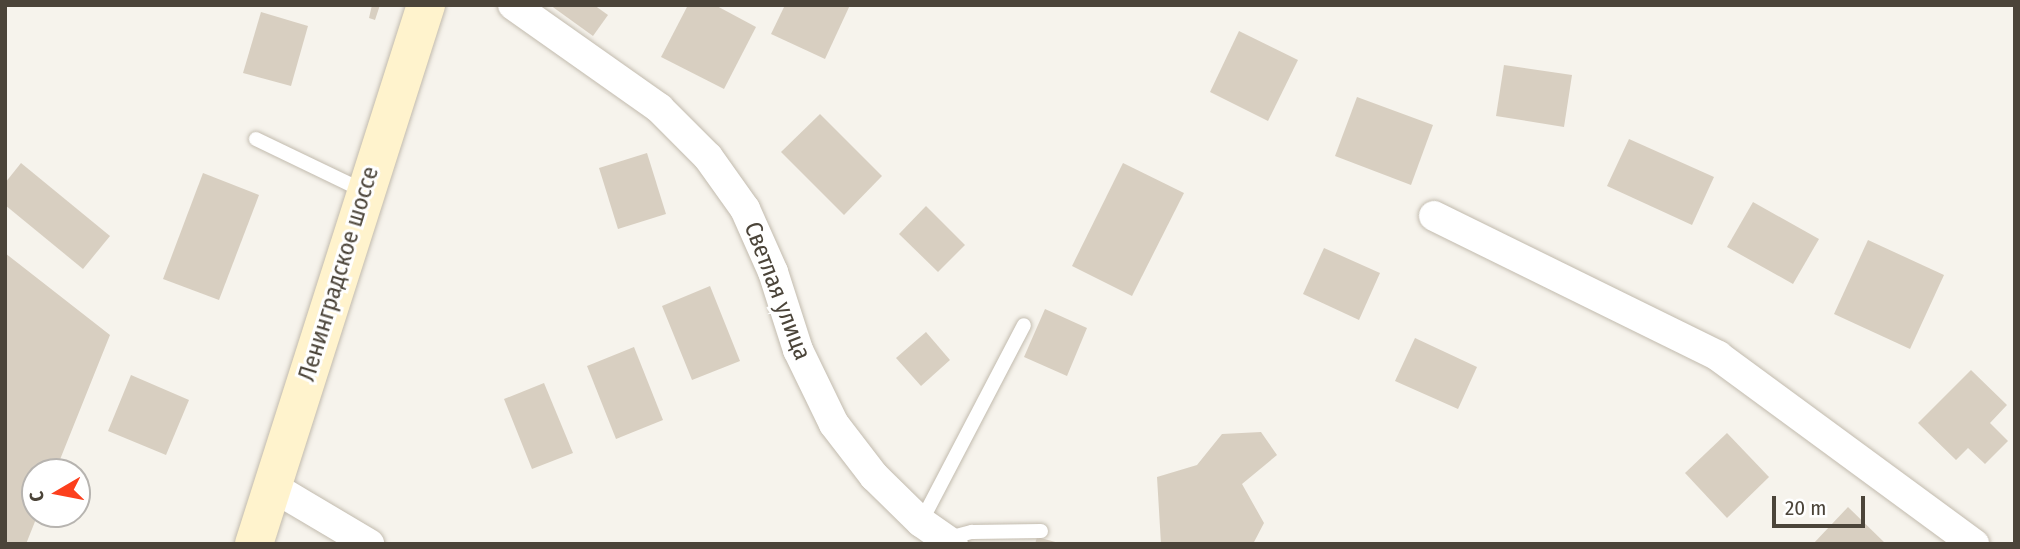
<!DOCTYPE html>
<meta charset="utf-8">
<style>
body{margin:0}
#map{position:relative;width:2020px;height:549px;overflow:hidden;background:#f6f3ec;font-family:"Fira Sans Condensed",sans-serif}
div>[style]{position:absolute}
.building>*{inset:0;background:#d8cfc1}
.roads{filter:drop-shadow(0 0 2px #c2bbae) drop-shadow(0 0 2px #c2bbae)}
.service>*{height:14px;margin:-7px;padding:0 7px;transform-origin:7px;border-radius:7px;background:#fff}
.minor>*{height:30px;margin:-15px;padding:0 15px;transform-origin:15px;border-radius:15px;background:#fff}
.secondary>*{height:38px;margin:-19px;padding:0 19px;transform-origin:19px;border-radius:19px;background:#fff3cd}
span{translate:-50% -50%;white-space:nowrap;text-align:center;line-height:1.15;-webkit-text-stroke:6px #fff;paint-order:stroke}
.street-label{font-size:24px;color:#4b4439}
.frame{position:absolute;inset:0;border:7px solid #4b4439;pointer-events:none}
.north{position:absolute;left:21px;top:458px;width:70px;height:70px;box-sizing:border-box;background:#fff;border:2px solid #b7b4b0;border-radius:50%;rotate:260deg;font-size:19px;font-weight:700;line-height:28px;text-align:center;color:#4b4439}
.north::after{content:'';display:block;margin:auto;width:24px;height:32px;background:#fc3f1d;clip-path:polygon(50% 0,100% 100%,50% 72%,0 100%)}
.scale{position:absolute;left:1772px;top:496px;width:93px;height:32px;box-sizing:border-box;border:4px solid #4b4439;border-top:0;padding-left:9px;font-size:21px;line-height:24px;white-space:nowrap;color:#4b4439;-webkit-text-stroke:5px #fff;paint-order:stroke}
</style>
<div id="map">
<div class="building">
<i style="clip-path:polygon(372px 5px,380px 5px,375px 20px,369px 18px)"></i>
<i style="clip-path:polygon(550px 5px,594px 5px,608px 15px,593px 36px)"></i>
<i style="clip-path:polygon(688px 5px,715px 5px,756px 27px,724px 89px,661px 57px)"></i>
<i style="clip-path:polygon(785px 5px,850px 5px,825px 59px,771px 34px)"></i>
<i style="clip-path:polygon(261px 12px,308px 26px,291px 86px,243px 73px)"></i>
<i style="clip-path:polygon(1239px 31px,1298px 60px,1268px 121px,1210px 92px)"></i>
<i style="clip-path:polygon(1504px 65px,1572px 75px,1564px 127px,1496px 116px)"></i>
<i style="clip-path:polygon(1357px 97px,1433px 125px,1411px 185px,1335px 156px)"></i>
<i style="clip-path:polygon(820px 114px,882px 176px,844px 215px,781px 152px)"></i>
<i style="clip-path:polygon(1629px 139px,1714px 177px,1692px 225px,1607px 186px)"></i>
<i style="clip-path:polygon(647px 153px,666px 214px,618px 229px,599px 168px)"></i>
<i style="clip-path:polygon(21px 163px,110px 236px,83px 269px,5px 205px,5px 183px)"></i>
<i style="clip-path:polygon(1123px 163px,1184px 193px,1132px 296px,1072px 266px)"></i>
<i style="clip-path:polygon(203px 173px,259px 195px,219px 300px,163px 279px)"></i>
<i style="clip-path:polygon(1753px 202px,1819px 239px,1793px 284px,1727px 247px)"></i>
<i style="clip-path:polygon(926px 206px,965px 245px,938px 272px,899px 234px)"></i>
<i style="clip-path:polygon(1868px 240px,1944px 275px,1910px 349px,1834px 314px)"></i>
<i style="clip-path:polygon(1324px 248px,1380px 273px,1359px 320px,1303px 294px)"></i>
<i style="clip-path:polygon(5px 253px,110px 335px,55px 472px,35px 472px,38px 514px,26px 544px,5px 544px)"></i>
<i style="clip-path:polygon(710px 286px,740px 361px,692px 380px,662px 306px)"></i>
<i style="clip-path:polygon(1045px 309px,1087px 328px,1067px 376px,1024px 357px)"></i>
<i style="clip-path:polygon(926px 332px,950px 360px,921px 386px,896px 358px)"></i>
<i style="clip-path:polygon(1415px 338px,1477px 367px,1458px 409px,1395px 381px)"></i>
<i style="clip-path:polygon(634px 347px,663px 420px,616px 439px,587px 366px)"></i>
<i style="clip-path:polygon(1971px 370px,2007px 405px,1990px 423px,2008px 441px,1985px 464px,1968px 448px,1956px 460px,1918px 423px)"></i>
<i style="clip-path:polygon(131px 375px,189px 400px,166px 455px,108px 431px)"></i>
<i style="clip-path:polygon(544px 383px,573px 453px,532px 469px,504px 399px)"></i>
<i style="clip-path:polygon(1261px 432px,1277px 455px,1242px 484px,1264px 523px,1253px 544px,1161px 544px,1157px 477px,1197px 465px,1222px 434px)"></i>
<i style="clip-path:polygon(1727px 433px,1769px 477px,1727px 518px,1685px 473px)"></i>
<i style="clip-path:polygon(1848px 507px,1886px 544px,1813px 544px)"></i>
<i style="clip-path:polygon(1037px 537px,1059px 543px,1059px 544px,1035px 544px)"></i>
</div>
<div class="roads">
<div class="service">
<i style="left:256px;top:139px;width:120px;rotate:25.7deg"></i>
<i style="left:921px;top:522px;width:222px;rotate:-62.4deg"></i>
<i style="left:945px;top:539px;width:28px;rotate:-15deg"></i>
<i style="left:972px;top:532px;width:69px;rotate:-0.8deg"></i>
</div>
<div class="minor">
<i style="left:513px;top:5px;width:179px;rotate:35.2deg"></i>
<i style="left:659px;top:108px;width:69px;rotate:45deg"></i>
<i style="left:708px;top:157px;width:64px;rotate:54.6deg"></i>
<i style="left:745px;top:209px;width:69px;rotate:66deg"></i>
<i style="left:773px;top:272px;width:82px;rotate:72.2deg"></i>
<i style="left:798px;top:350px;width:82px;rotate:64.1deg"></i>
<i style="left:834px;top:424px;width:66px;rotate:52.4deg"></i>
<i style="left:874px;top:476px;width:66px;rotate:44.4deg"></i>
<i style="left:921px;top:522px;width:39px;rotate:35deg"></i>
<i style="left:1434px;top:216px;width:317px;rotate:26.2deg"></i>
<i style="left:1718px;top:356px;width:318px;rotate:36.3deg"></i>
<i style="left:273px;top:487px;width:112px;rotate:30.7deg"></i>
</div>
<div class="secondary">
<i style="left:254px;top:544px;width:566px;rotate:-72.3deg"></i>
</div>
</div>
<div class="street-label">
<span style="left:339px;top:274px;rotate:-73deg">Ленинградское шоссе</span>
<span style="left:777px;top:291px;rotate:69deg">Светлая улица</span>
</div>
<div class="frame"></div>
<div class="north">С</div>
<div class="scale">20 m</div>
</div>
